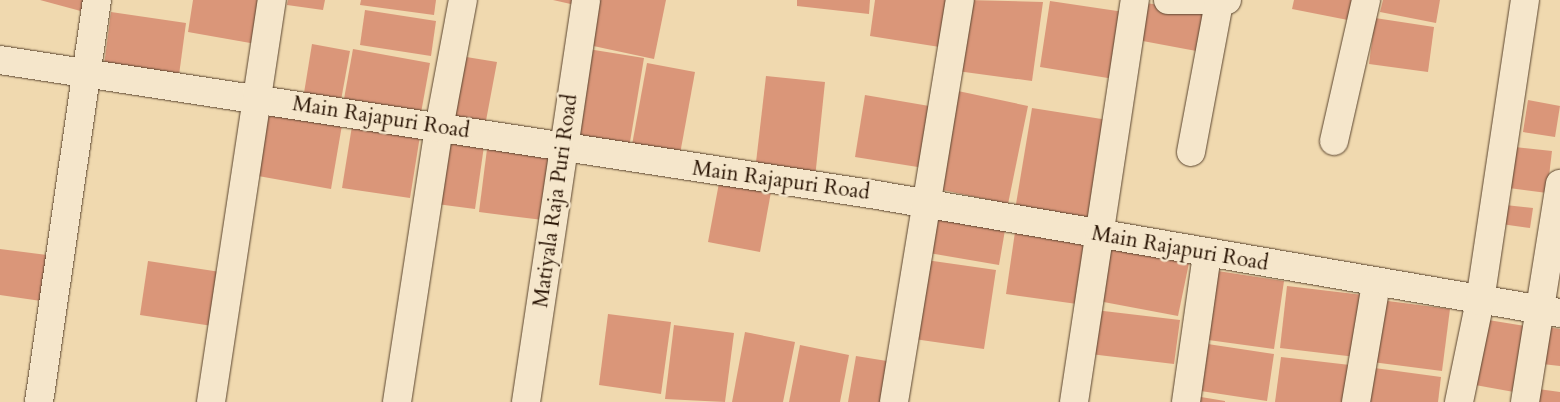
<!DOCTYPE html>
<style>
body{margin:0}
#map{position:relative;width:1560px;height:402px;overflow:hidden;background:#f0d9af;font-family:Cardo,serif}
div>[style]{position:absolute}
.building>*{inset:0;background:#da9679}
.roads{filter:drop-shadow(0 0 1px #5b452f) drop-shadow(0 0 1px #5b452f)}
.minor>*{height:28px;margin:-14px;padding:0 14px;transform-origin:14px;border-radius:14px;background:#f5e6cb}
span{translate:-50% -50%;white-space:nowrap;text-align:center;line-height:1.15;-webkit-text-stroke:5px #f5e6cb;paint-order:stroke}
.street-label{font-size:21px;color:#291404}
</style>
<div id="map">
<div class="building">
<i style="clip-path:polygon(40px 0,91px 0,88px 13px)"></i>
<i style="clip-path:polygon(193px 0,269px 0,261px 45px,188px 32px)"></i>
<i style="clip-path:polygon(288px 0,325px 0,323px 10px,287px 5px)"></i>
<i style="clip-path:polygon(361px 0,436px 0,434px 15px,360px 5px)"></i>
<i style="clip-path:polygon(553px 0,576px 0,575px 5px)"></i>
<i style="clip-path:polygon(594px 0,666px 0,654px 59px,584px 44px)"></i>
<i style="clip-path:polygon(797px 0,870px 0,869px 14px,797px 6px)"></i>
<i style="clip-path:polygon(875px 0,953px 0,946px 48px,870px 36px)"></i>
<i style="clip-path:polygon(967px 0,1043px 2px,1032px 81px,957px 71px)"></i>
<i style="clip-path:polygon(1294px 0,1362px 0,1358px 22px,1292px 9px)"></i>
<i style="clip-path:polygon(1383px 0,1440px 0,1436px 23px,1380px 12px)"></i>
<i style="clip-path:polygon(1050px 1px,1124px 12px,1114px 79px,1040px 67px)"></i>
<i style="clip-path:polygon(1139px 2px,1214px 13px,1207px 53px,1132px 39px)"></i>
<i style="clip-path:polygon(365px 10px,436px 21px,431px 56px,360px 45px)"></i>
<i style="clip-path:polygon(111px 12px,186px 23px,179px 75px,104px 65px)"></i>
<i style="clip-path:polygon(1375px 18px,1434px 27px,1428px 72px,1369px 64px)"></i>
<i style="clip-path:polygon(312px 44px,350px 51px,341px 100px,304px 93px)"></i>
<i style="clip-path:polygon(353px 49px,430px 63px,421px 113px,344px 99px)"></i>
<i style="clip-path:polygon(588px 49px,644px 58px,629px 148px,573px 139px)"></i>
<i style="clip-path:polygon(454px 55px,497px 62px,485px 126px,442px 119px)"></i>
<i style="clip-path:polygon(647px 63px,695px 72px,680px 154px,632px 145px)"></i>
<i style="clip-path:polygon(766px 76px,825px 82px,815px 178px,755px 171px)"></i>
<i style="clip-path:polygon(958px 91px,1028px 106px,1008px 204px,938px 189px)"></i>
<i style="clip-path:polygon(865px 95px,935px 107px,924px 168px,855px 157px)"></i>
<i style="clip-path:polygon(1528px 100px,1560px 106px,1555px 137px,1523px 132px)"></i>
<i style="clip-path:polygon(1032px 108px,1108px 120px,1092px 223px,1015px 210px)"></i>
<i style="clip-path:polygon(265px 111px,342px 125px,331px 189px,253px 175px)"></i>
<i style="clip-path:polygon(352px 126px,420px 136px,410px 198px,342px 188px)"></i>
<i style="clip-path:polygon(437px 140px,484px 146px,475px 209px,429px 203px)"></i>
<i style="clip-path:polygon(1506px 146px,1552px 151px,1547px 193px,1501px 187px)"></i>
<i style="clip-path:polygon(487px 149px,551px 157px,543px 220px,479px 212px)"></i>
<i style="clip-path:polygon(719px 183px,771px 192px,760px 252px,708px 242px)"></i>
<i style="clip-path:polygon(1496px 204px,1533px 208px,1530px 228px,1494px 223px)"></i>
<i style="clip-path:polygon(935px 218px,1005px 230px,999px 265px,929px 253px)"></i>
<i style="clip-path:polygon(1015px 232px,1086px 242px,1077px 304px,1006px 294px)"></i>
<i style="clip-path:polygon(1103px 246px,1189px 263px,1178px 316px,1093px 300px)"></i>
<i style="clip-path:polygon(0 249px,47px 255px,41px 301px,0 295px)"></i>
<i style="clip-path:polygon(926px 260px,996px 270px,984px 349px,914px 339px)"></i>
<i style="clip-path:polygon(148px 261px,227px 273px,219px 327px,140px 315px)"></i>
<i style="clip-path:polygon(1211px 270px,1284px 281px,1274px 349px,1201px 339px)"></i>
<i style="clip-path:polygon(1287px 286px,1363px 295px,1356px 357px,1280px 348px)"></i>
<i style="clip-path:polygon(1380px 300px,1450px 309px,1442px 371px,1372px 362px)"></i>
<i style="clip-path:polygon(1095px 310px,1180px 320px,1174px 364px,1090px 354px)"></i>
<i style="clip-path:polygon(608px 314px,671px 322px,661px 394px,599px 385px)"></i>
<i style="clip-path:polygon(1476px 318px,1525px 326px,1514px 392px,1464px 383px)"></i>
<i style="clip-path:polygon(674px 325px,734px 333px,725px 402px,665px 399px)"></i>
<i style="clip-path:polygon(1539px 326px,1560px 329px,1560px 366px,1533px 363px)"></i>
<i style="clip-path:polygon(745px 332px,795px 342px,783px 402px,732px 402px)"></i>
<i style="clip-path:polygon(1201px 343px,1274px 354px,1267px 401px,1194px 390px)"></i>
<i style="clip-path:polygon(800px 345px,849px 355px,840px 402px,789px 402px)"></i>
<i style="clip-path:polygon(856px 356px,893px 362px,886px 402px,848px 402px)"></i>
<i style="clip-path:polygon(1281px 357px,1350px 365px,1346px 402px,1275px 402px)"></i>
<i style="clip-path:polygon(1367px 367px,1441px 377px,1438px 402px,1362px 402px)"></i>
<i style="clip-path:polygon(1531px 388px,1560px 392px,1560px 402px,1529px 402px)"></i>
<i style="clip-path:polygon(1189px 395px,1225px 401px,1225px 402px,1188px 402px)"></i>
</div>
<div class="roads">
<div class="minor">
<i style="left:1168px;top:0;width:59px"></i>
<i style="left:0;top:60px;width:881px;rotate:8.75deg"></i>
<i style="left:871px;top:194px;width:699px;rotate:9.8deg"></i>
<i style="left:1334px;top:141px;width:145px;rotate:-77.2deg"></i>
<i style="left:1191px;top:152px;width:152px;rotate:-79.4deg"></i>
<i style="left:39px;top:402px;width:406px;rotate:-81.8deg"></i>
<i style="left:211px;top:402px;width:407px;rotate:-81.4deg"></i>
<i style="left:397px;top:402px;width:277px;rotate:-81.3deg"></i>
<i style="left:439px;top:128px;width:130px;rotate:-79.4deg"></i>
<i style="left:526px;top:402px;width:406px;rotate:-81.5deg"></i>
<i style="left:894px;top:402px;width:407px;rotate:-80.7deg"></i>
<i style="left:1074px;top:402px;width:407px;rotate:-81.4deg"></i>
<i style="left:1186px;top:402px;width:149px;rotate:-81.9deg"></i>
<i style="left:1356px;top:402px;width:120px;rotate:-80.4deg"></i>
<i style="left:1459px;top:402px;width:103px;rotate:-78.3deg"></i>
<i style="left:1480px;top:301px;width:304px;rotate:-81.5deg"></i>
<i style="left:1525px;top:402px;width:221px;rotate:-80.9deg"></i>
</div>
</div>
<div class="street-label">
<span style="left:381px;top:118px;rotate:9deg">Main Rajapuri Road</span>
<span style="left:781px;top:181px;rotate:8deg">Main Rajapuri Road</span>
<span style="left:556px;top:201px;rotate:-82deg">Matiyala Raja Puri Road</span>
<span style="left:1180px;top:249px;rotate:10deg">Main Rajapuri Road</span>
</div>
</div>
